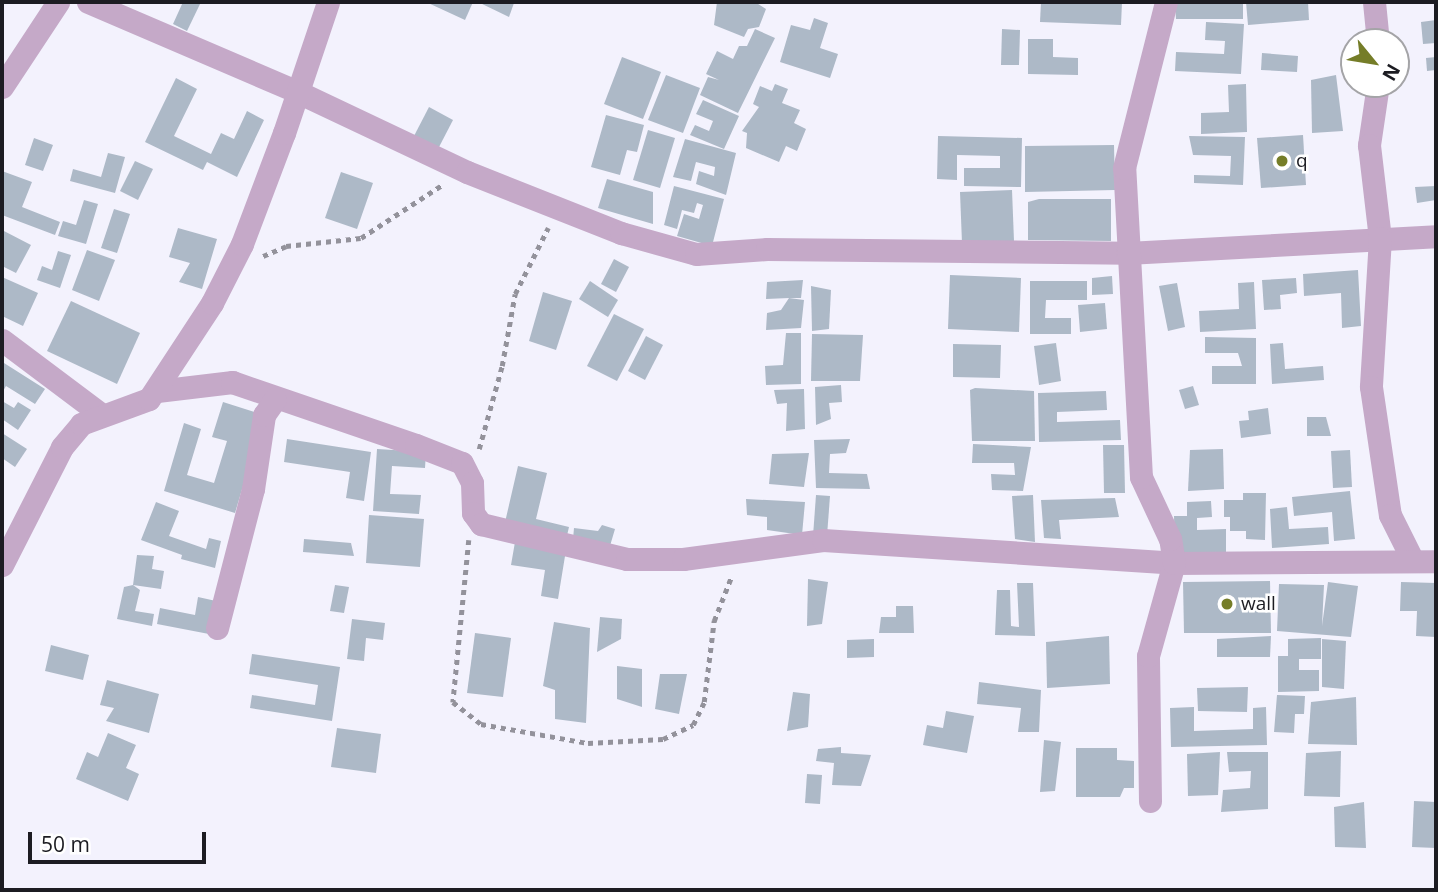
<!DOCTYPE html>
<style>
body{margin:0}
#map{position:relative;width:1438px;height:892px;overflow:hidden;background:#f3f2fd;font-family:"Open Sans",sans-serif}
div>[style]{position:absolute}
.building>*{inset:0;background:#adb9c7}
.path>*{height:4.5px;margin-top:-2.25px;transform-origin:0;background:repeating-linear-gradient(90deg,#93929b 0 5px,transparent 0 10px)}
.minor>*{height:23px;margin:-11.5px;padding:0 11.5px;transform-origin:11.5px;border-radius:11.5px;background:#c5a9c8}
.dots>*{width:19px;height:19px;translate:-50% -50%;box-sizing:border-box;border:4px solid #fff;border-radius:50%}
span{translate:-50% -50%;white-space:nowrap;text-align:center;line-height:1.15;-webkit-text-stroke:5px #fff;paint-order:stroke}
.poi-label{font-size:19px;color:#1c1c22}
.left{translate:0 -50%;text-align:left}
.frame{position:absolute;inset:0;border:4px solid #1c1c22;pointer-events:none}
.north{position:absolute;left:1340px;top:28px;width:70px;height:70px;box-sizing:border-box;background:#fff;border:2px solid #a4a4a7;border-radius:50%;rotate:120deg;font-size:19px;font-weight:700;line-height:28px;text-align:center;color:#1c1c22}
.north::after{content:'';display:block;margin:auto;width:24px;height:32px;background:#757d28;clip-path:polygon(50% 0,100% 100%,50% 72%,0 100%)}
.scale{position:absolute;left:28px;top:832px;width:178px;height:32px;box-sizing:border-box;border:4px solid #1c1c22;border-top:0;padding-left:9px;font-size:21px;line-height:24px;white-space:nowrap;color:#1c1c22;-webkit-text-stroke:5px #fff;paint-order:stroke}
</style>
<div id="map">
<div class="building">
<i style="clip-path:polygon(183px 2px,201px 2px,187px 31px,173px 24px)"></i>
<i style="clip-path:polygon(426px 2px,473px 2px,465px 20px)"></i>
<i style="clip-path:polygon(478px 2px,511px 2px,514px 3px,509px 17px)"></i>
<i style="clip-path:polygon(717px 2px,755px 2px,766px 9px,759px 27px,748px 29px,744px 37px,714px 25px)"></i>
<i style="clip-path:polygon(1041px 2px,1122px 2px,1121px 25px,1040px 22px)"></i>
<i style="clip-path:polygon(1243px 2px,1243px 19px,1176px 19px,1175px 3px)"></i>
<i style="clip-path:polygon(1246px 2px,1308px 2px,1309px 20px,1248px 25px)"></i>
<i style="clip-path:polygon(814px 18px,828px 23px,820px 48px,838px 54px,830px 78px,780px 62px,791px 25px,810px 30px)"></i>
<i style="clip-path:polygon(1436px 20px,1436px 43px,1423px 44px,1421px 22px)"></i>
<i style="clip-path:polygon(1206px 22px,1244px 24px,1241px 74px,1175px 71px,1176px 52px,1224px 54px,1225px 41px,1205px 40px)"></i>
<i style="clip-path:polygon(755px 29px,775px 38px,738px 113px,700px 95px,708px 77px,719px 80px,706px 74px,717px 51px,733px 59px,739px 46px,747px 46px)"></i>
<i style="clip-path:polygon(1002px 29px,1020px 30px,1019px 65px,1001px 65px)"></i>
<i style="clip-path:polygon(1028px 39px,1053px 39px,1053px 57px,1078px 58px,1078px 75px,1028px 74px)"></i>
<i style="clip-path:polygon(1262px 53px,1298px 56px,1297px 72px,1261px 70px)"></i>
<i style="clip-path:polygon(622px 57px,661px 72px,643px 119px,604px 104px)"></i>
<i style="clip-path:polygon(1436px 57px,1436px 70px,1427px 71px,1426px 58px)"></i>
<i style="clip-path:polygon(666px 75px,700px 88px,683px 133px,648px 120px)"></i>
<i style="clip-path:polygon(1336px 75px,1343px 131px,1312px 133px,1311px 80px)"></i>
<i style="clip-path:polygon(176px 78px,197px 89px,174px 136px,211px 154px,221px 133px,234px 139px,247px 111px,264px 120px,237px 177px,207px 162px,203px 170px,145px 142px)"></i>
<i style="clip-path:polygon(775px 84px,788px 89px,782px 103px,800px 110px,794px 123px,806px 129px,797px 151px,786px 146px,779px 162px,746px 148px,747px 133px,742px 131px,759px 107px,753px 104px,760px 86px,772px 91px)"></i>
<i style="clip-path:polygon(1246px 84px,1247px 132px,1201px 134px,1201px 113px,1229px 112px,1228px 85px)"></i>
<i style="clip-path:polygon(703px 100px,739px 116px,724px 149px,690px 135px,695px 125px,709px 131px,713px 121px,696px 114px)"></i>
<i style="clip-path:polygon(429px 107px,453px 120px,438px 149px,414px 136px)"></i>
<i style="clip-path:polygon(606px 115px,644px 125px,637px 152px,627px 150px,620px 175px,591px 167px)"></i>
<i style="clip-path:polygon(648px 130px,675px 138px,660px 188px,633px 180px)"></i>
<i style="clip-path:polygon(1303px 135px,1306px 185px,1261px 188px,1257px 138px)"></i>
<i style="clip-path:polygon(938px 136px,1022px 138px,1021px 187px,964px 186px,964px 168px,1000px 168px,1000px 156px,957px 155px,957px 180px,937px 179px)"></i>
<i style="clip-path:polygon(1189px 136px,1245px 137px,1243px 185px,1194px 183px,1194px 175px,1230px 176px,1231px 156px,1193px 155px)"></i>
<i style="clip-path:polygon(34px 138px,53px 145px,43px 171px,25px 165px)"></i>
<i style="clip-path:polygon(685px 139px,736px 153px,726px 195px,696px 184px,699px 171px,714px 176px,715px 167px,696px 162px,691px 181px,673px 177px)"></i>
<i style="clip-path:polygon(1114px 145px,1115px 190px,1025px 192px,1025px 146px)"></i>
<i style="clip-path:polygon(108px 153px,125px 157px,115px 193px,70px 181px,73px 169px,101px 177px)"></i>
<i style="clip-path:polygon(135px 161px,153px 169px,138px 200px,120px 191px)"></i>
<i style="clip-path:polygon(2px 171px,32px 182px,22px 207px,60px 222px,55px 235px,2px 215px)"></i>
<i style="clip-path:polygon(341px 172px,373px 183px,357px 229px,325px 218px)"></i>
<i style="clip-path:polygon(607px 179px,653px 192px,653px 224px,598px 208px)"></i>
<i style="clip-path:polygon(674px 186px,724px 199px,712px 246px,677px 236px,684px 214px,699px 219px,703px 205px,697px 203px,694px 213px,682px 210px,677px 229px,664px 225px)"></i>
<i style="clip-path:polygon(1436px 186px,1436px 200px,1417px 203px,1415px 187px)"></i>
<i style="clip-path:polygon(1012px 190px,1014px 241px,962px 243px,960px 192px)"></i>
<i style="clip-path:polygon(1039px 199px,1111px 199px,1111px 241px,1028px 240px,1028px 202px)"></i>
<i style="clip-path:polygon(84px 200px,98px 204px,86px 244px,58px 236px,63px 221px,76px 225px)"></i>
<i style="clip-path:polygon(114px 209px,130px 214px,117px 253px,101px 248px)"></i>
<i style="clip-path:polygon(178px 228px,217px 239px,202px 289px,179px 282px,190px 263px,169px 257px)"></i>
<i style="clip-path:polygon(2px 230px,31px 245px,16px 273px,2px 266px)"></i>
<i style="clip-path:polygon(87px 250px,115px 260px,99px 301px,72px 290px)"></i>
<i style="clip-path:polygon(58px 251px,71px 255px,60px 288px,37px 280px,42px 266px,52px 270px)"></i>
<i style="clip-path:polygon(614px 259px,629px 267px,616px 292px,601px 284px)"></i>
<i style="clip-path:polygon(1358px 270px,1361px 326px,1342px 328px,1341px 293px,1304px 296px,1303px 274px)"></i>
<i style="clip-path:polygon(950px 275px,1021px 278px,1019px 332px,948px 329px)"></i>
<i style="clip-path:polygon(1112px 276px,1113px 294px,1092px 295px,1092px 278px)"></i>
<i style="clip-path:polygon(2px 277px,38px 293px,23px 326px,2px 316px)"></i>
<i style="clip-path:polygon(1296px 278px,1297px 293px,1280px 295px,1281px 309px,1264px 310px,1262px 280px)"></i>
<i style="clip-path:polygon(803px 280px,801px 298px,789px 298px,804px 300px,801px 328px,766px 330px,767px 313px,781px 310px,789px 298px,766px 299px,767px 282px)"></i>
<i style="clip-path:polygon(590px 281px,618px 300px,608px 317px,579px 299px)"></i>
<i style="clip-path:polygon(1030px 281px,1087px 281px,1087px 300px,1046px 300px,1045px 318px,1071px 318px,1071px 334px,1030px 334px)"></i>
<i style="clip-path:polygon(1254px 282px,1256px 329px,1200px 332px,1199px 311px,1239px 309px,1238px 283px)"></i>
<i style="clip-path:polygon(1177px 283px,1185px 327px,1168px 331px,1159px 286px)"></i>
<i style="clip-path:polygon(811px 286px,831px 290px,829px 329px,812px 331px)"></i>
<i style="clip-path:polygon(543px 292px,572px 301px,556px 350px,529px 341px)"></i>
<i style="clip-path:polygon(71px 301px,140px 333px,117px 384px,47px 351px)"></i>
<i style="clip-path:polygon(1105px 303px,1107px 329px,1080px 332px,1078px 305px)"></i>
<i style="clip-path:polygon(614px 314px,644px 329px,617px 381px,587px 366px)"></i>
<i style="clip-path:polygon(786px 333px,801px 333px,801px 384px,766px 385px,765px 366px,783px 365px)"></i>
<i style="clip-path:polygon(812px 334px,863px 335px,860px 381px,811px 381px)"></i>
<i style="clip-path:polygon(646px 336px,663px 345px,645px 380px,628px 371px)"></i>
<i style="clip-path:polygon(1205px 337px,1256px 338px,1256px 384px,1212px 384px,1212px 366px,1242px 366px,1238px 353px,1205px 353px)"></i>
<i style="clip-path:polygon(1056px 343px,1061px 381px,1039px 385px,1034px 346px)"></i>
<i style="clip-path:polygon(1283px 343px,1285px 369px,1323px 366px,1324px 380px,1272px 384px,1270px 344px)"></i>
<i style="clip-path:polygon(953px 344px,1001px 345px,1000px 378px,953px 377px)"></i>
<i style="clip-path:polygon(4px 363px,45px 389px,35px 404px,6px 386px,2px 393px)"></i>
<i style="clip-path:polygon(841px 385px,842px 402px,829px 403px,831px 419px,816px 425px,815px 387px)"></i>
<i style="clip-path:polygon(1193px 386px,1199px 405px,1185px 409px,1179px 390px)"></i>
<i style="clip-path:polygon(975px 388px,1034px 391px,1035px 441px,972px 441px,970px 390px)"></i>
<i style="clip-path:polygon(804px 389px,805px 429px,786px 431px,787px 403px,777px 404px,774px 390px)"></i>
<i style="clip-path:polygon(1106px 391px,1107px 410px,1057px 412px,1057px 422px,1120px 420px,1121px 440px,1039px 442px,1038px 393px)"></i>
<i style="clip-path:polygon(2px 401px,14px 408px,18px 402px,31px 410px,18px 430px,2px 419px)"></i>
<i style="clip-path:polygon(223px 402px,264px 415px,235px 513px,164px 491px,184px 423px,201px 429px,187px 475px,214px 483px,227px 441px,212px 437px)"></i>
<i style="clip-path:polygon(1268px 408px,1271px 434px,1241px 438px,1239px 421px,1249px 420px,1248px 411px)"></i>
<i style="clip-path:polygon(1307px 417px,1326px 417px,1331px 436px,1307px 436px)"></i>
<i style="clip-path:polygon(2px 433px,27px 449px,15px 467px,2px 458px)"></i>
<i style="clip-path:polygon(287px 439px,371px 452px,364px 501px,346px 498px,350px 472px,284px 462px)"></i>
<i style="clip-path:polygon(850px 439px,846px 453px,830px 454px,829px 473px,867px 474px,870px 489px,816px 488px,814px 440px)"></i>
<i style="clip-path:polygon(973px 444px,1031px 447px,1023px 491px,992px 490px,991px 474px,1015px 475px,1014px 463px,972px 463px)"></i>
<i style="clip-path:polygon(1103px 445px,1124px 445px,1125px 493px,1104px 493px)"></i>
<i style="clip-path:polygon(377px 449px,426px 452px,425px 468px,392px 466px,390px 494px,421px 495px,419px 514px,373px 511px)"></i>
<i style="clip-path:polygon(1223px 449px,1224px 489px,1188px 491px,1190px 450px)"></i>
<i style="clip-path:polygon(1350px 450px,1352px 487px,1333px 488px,1331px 451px)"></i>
<i style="clip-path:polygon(809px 453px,804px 487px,769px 484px,772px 454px)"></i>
<i style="clip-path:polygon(518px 466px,547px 473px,536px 519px,569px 527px,565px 544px,503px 531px)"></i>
<i style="clip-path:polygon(1350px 491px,1355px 539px,1334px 541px,1332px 512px,1294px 516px,1292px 497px)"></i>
<i style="clip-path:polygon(1243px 493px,1266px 493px,1265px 540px,1246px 539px,1246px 531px,1230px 531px,1230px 517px,1224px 517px,1224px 500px,1243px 500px)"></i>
<i style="clip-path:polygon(816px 495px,830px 496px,827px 536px,813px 536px)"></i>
<i style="clip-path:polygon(1033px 495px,1035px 542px,1015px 539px,1012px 496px)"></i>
<i style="clip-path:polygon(1115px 498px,1119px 517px,1059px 520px,1061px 539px,1044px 538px,1041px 500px)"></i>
<i style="clip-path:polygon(746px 499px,805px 502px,802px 535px,767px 530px,767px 517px,747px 515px)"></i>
<i style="clip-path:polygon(1211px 501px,1212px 517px,1197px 518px,1197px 530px,1226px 529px,1226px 553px,1175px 555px,1174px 516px,1187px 516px,1187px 502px)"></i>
<i style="clip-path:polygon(156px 502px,179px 511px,169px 536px,206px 549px,209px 538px,221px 541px,215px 568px,181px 559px,182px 555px,141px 540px)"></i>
<i style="clip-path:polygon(1287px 507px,1289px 529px,1328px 527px,1329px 544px,1272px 548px,1270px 509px)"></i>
<i style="clip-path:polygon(369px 515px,424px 519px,420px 567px,366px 563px)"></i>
<i style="clip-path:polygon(602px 525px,615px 529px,607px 556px,572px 550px,574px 528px,598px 531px)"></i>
<i style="clip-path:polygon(304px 539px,351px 543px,354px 556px,303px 552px)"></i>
<i style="clip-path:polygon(515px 542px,566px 550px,558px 599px,541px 596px,545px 570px,511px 565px)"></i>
<i style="clip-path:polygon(137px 555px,154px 556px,152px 569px,164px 571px,161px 589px,133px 585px,140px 590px,135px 611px,154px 614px,152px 626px,117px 619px,124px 587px,133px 585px)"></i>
<i style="clip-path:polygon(808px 579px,828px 582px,822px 624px,807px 626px)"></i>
<i style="clip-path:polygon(1270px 581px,1271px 633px,1184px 633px,1183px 582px)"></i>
<i style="clip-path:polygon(1328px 582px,1358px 586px,1351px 637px,1277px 631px,1279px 584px,1324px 585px,1322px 626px)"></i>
<i style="clip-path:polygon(1401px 582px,1436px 583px,1436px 637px,1416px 636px,1417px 611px,1400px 611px)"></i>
<i style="clip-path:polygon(1017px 583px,1033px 583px,1035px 636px,995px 635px,997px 590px,1010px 590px,1011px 626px,1019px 627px)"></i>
<i style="clip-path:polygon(335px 585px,349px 587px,344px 613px,330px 611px)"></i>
<i style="clip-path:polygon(198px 597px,216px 601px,209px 634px,157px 624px,160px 608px,195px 615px)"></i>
<i style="clip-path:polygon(896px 606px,913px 606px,914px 633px,879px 633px,881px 617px,896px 617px)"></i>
<i style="clip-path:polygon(600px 617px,622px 619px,621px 639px,597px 652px)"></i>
<i style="clip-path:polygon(352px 619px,385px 623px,383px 640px,366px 638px,364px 661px,347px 659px)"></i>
<i style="clip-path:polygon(554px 622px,590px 628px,586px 723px,555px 719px,555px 690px,543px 686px)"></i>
<i style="clip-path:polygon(475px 633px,511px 638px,503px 697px,467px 693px)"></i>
<i style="clip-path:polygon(1109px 636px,1110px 684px,1047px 688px,1046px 642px)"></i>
<i style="clip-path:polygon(1271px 636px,1270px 657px,1217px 657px,1217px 639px)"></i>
<i style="clip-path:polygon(1321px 638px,1321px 659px,1299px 659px,1299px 670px,1319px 670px,1319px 691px,1278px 692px,1278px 656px,1288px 656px,1288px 639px)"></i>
<i style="clip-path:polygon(874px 639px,874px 657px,847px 658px,847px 640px)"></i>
<i style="clip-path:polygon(1322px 639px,1346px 641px,1344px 689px,1322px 687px)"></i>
<i style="clip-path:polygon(51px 645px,89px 655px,83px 680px,45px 671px)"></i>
<i style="clip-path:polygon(252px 654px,340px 667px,332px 721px,250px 708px,252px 695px,315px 705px,318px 685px,249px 674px)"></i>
<i style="clip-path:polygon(617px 666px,642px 669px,642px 707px,617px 699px)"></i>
<i style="clip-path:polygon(660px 674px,687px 674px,679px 714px,655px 709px)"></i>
<i style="clip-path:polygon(107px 680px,159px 694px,149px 733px,106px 721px,114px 708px,100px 705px)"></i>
<i style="clip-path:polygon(979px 682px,1041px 690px,1039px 732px,1018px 732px,1021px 708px,977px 704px)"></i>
<i style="clip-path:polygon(1248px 687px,1247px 712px,1198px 711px,1197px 688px)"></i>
<i style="clip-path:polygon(793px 692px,810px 694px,808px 727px,787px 731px)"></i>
<i style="clip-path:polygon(1277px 695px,1305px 696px,1304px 714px,1295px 714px,1294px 733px,1274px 732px)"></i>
<i style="clip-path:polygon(1356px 697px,1357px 745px,1308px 744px,1311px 702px)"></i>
<i style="clip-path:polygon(1194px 707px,1194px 731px,1253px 729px,1253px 708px,1266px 707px,1267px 745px,1171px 747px,1170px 708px)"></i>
<i style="clip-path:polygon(946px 711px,974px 716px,967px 753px,923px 745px,927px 725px,943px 728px)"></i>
<i style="clip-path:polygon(337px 728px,381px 734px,376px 773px,331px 767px)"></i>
<i style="clip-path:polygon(108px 733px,136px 745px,126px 768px,139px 774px,128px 801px,76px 779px,87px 752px,98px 757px)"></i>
<i style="clip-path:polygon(1044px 740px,1061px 742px,1055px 791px,1040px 792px)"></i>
<i style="clip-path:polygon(841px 747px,841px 753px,871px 755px,861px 786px,832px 785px,834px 763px,816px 761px,818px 749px)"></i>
<i style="clip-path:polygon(1076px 748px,1117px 748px,1117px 760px,1134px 761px,1134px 788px,1124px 788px,1120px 797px,1076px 797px)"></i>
<i style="clip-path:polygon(1341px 751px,1340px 797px,1304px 796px,1306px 753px)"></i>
<i style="clip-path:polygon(1220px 752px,1218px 795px,1188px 796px,1187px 754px)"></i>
<i style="clip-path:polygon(1227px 752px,1268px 752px,1268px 809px,1221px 812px,1223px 790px,1250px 788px,1251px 771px,1229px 772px)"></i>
<i style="clip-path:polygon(807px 774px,822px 775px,820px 804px,805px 803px)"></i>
<i style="clip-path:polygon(1414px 801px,1436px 802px,1436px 848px,1412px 847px)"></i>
<i style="clip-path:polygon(1364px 802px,1366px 848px,1335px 847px,1334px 807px)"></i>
</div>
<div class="path">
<i style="left:263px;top:256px;width:25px;rotate:-23deg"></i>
<i style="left:286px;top:246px;width:75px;rotate:-6.1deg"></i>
<i style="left:361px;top:238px;width:97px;rotate:-33.2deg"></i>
<i style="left:479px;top:449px;width:86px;rotate:-74.5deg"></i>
<i style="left:502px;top:366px;width:73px;rotate:-79.8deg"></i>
<i style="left:515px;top:294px;width:74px;rotate:-63.4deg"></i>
<i style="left:469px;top:540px;width:163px;rotate:95.6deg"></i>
<i style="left:453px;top:702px;width:36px;rotate:38deg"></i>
<i style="left:481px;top:724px;width:109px;rotate:10.1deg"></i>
<i style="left:588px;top:743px;width:75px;rotate:-3.1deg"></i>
<i style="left:663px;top:739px;width:33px;rotate:-25deg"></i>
<i style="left:693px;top:725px;width:25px;rotate:-64deg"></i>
<i style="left:704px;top:702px;width:82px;rotate:-83deg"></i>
<i style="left:714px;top:621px;width:49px;rotate:-68.6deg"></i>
</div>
<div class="minor">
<i style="left:88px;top:2px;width:231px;rotate:23.2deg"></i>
<i style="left:300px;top:93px;width:185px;rotate:25.3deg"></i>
<i style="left:467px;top:172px;width:166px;rotate:21.6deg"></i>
<i style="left:621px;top:233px;width:78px;rotate:15.6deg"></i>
<i style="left:696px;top:254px;width:71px;rotate:-4deg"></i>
<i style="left:767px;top:249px;width:360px;rotate:0.6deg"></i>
<i style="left:1127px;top:253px;width:309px;rotate:-3.1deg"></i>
<i style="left:1374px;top:2px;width:40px;rotate:84.3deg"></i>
<i style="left:1378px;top:84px;width:62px;rotate:98.4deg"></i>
<i style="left:1369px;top:145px;width:94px;rotate:83.3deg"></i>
<i style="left:1380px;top:238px;width:149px;rotate:93.5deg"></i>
<i style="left:1371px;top:387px;width:129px;rotate:81.6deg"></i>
<i style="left:1390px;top:515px;width:51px;rotate:63.4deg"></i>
<i style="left:2px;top:87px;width:102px;rotate:-56.6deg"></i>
<i style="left:2px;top:340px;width:125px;rotate:36.9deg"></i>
<i style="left:157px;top:391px;width:76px;rotate:-6.8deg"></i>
<i style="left:232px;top:382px;width:194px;rotate:18.9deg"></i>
<i style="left:416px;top:445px;width:49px;rotate:21.4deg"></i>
<i style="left:462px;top:463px;width:22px;rotate:63deg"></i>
<i style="left:472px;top:483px;width:30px;rotate:88deg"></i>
<i style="left:473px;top:513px;width:14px;rotate:54deg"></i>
<i style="left:481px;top:524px;width:150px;rotate:13.5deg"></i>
<i style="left:627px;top:559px;width:56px"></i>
<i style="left:683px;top:559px;width:141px;rotate:-7.7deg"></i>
<i style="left:823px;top:540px;width:352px;rotate:3.7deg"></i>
<i style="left:1174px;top:563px;width:262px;rotate:-0.4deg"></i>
<i style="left:2px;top:565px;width:132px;rotate:-63deg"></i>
<i style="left:62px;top:447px;width:30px;rotate:-50deg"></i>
<i style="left:81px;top:424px;width:72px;rotate:-20.2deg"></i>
<i style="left:149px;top:399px;width:115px;rotate:-56.7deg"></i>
<i style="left:212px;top:303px;width:66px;rotate:-63deg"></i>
<i style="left:242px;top:244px;width:119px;rotate:-69.3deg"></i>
<i style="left:284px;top:133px;width:138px;rotate:-71.4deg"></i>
<i style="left:217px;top:628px;width:144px;rotate:-75.5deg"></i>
<i style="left:253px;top:489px;width:75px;rotate:-81.5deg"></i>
<i style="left:264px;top:415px;width:19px;rotate:-55deg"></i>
<i style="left:1150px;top:801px;width:145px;rotate:-90.8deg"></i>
<i style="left:1148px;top:656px;width:97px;rotate:-74.4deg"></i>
<i style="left:1174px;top:563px;width:24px;rotate:-99deg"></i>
<i style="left:1170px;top:539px;width:68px;rotate:-115.1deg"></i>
<i style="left:1141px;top:477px;width:309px;rotate:-93.1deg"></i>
<i style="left:1124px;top:168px;width:171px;rotate:-75.8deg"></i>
</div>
<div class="dots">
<i style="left:1282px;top:161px;background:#757d28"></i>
<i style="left:1227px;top:604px;background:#757d28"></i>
</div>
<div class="poi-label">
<span class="left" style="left:1296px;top:161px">q</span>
<span class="left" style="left:1241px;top:604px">wall</span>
</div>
<div class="frame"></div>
<div class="north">N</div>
<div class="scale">50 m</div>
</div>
